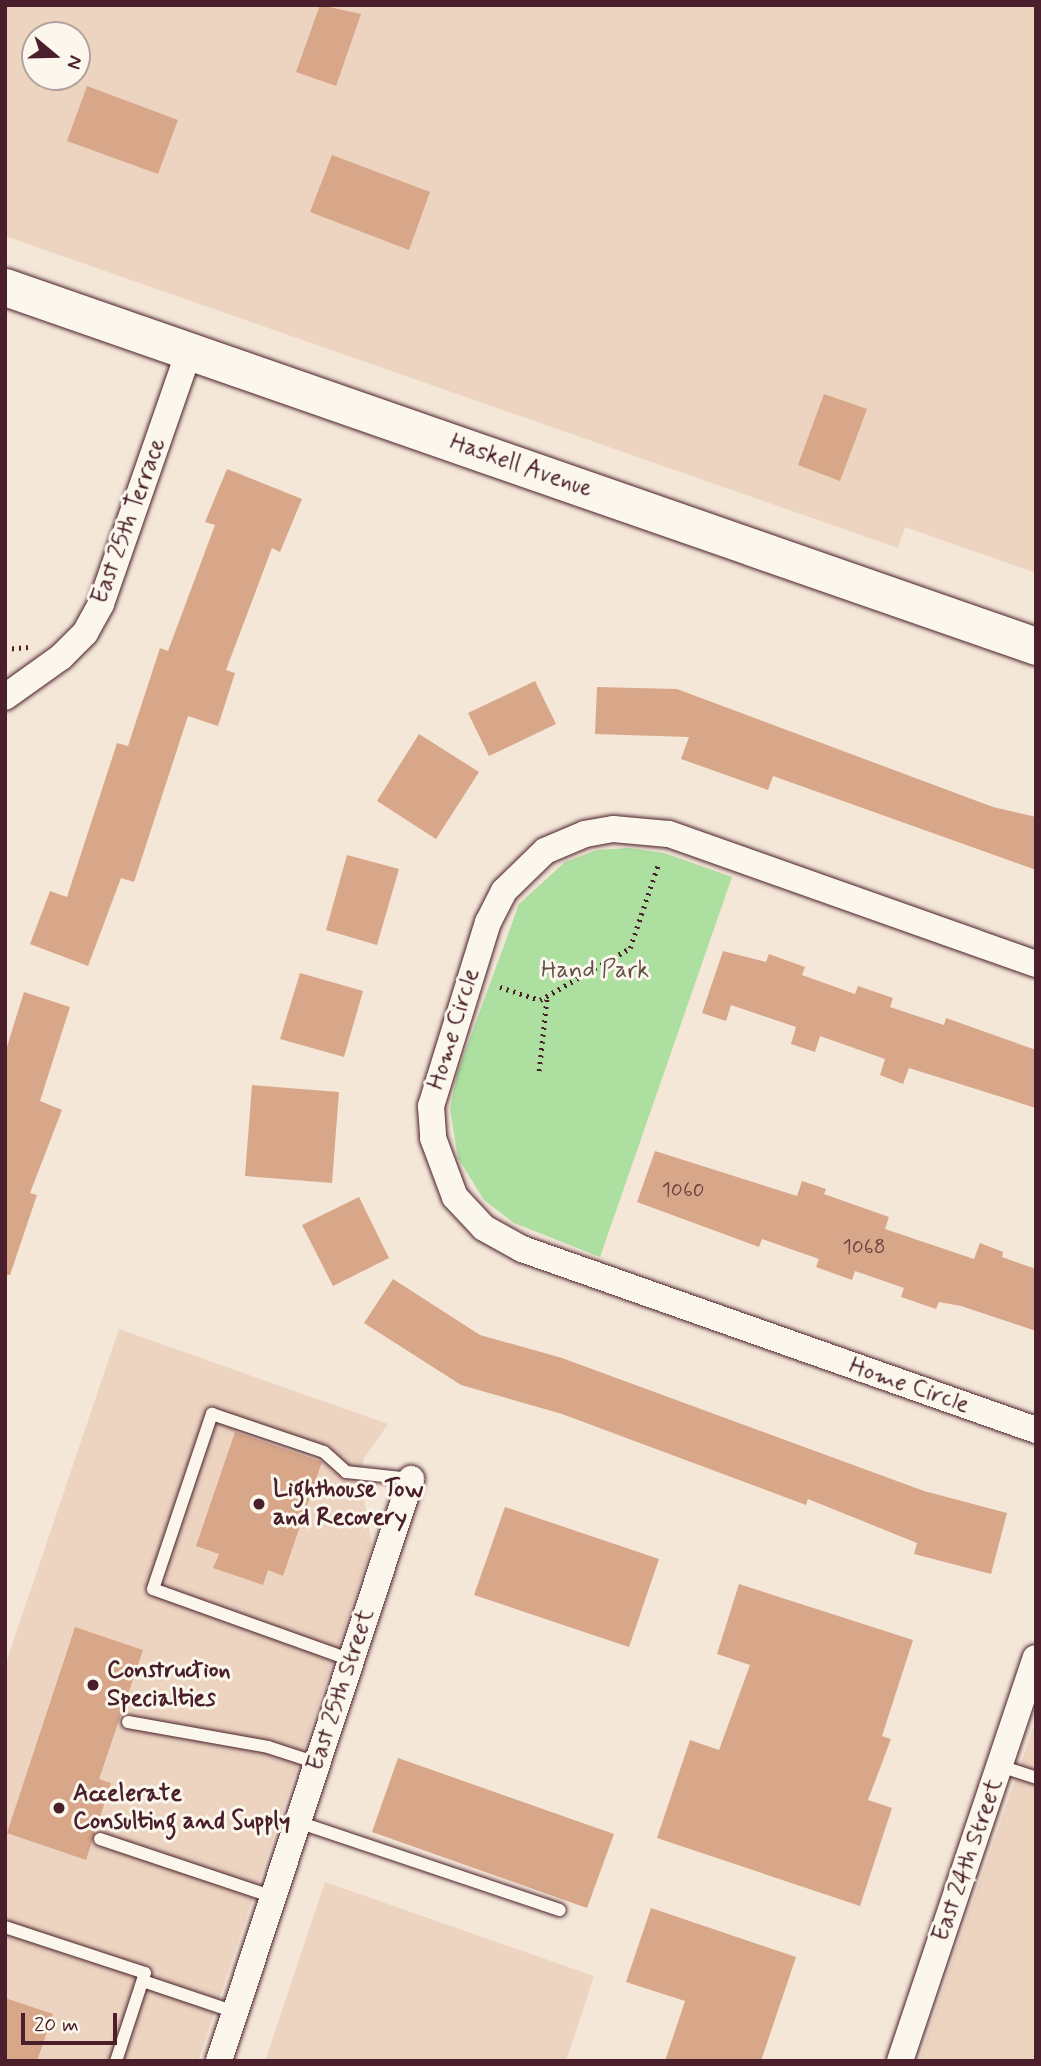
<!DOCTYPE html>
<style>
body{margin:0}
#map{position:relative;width:1041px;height:2066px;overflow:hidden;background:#f4e7d8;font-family:Mynerve,sans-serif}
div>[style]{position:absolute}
.built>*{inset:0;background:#ecd4c1}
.green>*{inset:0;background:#acdfa0}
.building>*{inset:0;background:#d8a78a}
.path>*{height:4.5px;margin-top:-2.25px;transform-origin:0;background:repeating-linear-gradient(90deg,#4a1f2b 0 2px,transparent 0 7px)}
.roads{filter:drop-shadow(0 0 2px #4a1f2b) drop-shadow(0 0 2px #4a1f2b)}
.service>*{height:12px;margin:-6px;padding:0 6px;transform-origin:6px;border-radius:6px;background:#fbf7ec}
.minor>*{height:26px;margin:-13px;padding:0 13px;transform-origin:13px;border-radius:13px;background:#fbf7ec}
.secondary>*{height:37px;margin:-18.5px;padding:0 18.5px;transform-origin:18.5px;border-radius:18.5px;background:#fbf7ec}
.dots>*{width:19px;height:19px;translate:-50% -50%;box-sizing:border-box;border:4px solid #fbf7ec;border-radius:50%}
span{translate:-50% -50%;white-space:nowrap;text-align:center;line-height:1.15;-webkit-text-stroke:6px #fbf7ec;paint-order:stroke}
.number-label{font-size:21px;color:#6e4143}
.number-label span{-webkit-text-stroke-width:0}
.street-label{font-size:24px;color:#4a1f2b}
.park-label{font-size:24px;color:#624f48}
.poi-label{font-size:24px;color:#4a1f2b;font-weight:700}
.left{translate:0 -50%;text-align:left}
.frame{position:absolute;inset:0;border:7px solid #4a1f2b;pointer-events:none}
.north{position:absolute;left:21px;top:21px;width:70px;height:70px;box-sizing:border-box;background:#fbf7ec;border:2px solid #b4a19f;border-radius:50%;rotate:109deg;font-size:19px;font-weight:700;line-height:28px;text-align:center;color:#4a1f2b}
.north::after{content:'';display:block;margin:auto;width:24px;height:32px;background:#4a1f2b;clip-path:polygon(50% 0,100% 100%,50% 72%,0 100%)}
.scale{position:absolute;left:21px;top:2013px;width:96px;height:32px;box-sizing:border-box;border:4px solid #4a1f2b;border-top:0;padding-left:9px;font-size:21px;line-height:24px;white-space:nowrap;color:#4a1f2b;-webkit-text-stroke:5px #fbf7ec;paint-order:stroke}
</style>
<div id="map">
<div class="built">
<i style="clip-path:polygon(evenodd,5px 5px,1036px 5px,1036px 573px,905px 527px,898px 548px,5px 236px,5px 5px,35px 35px,77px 35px,77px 77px,35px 77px,35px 35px)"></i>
<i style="clip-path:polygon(119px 1329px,388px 1424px,364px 1458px,360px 1475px,372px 1545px,198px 2061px,5px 2061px,5px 1666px)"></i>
<i style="clip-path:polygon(1036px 1720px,1036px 2061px,919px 2061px,956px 1950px)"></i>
<i style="clip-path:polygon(325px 1882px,594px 1976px,566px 2061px,265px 2061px)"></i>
</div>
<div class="green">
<i style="clip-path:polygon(629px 848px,664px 853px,732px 877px,600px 1257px,514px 1223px,484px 1200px,458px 1158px,450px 1109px,457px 1074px,519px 904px,565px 862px,597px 850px)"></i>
</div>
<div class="building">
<i style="clip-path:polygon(320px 5px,361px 14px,336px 86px,296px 72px)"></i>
<i style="clip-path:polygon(87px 86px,178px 120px,158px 174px,67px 141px)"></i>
<i style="clip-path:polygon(332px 155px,430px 192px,409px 250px,310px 212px)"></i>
<i style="clip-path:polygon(824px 394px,867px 409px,840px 481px,798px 465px)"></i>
<i style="clip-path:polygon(227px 469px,302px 499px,280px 552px,272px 548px,226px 670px,235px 673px,218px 726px,188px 716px,134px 882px,121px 878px,88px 966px,30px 944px,50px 891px,67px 897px,117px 743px,128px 746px,160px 648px,168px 651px,215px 525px,205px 522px)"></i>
<i style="clip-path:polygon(535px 681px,556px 724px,489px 756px,468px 713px)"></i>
<i style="clip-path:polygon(597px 687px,677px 689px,993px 807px,1036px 817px,1036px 870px,773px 776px,768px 790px,681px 759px,689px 737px,595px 734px)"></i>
<i style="clip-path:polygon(419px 734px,479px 772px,436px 839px,377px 801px)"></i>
<i style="clip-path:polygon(347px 855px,399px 869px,377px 945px,326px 930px)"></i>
<i style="clip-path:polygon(723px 951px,766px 962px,769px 954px,805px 967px,802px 975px,855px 994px,858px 986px,893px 998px,890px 1007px,944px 1025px,946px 1018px,1036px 1050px,1036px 1108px,909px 1068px,903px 1084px,880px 1075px,885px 1059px,820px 1036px,815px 1052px,791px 1044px,796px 1027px,731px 1005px,726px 1021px,702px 1013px)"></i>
<i style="clip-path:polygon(300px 973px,363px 991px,344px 1057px,280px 1039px)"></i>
<i style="clip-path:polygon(24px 992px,70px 1007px,40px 1101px,62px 1110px,30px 1193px,37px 1195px,10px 1275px,5px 1275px,5px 1053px)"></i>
<i style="clip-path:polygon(252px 1085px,339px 1092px,332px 1183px,245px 1176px)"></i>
<i style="clip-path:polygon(655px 1151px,797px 1196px,802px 1181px,826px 1189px,824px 1194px,889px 1217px,885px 1229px,974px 1259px,980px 1243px,1003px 1252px,1002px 1257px,1036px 1269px,1036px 1331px,961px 1306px,939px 1302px,936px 1309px,901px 1297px,904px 1288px,855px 1271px,852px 1280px,816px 1267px,819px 1259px,762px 1239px,759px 1247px,637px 1202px)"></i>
<i style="clip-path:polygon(359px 1197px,389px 1258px,333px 1286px,302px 1225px)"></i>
<i style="clip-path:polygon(393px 1279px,480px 1335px,562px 1358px,924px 1491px,1007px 1513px,991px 1574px,914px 1554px,917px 1543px,808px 1499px,806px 1505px,562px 1414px,461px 1385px,364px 1323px)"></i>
<i style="clip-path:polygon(235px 1432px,322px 1462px,283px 1576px,268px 1570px,263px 1585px,213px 1568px,219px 1554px,196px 1546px)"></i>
<i style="clip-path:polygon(505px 1507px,659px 1559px,629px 1647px,474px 1595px)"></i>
<i style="clip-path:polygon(739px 1584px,913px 1640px,882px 1736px,891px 1739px,868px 1800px,892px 1808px,860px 1906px,657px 1838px,690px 1740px,719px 1750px,750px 1665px,717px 1654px)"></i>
<i style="clip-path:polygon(75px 1627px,143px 1650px,99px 1779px,111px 1783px,86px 1860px,7px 1833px)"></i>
<i style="clip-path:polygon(398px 1758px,614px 1834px,587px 1908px,372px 1832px)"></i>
<i style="clip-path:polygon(651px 1908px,796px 1957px,761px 2061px,665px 2061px,685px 2001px,626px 1982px)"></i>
<i style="clip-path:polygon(5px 1998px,53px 2014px,37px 2061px,5px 2061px)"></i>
</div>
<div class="path">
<i style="left:5px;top:649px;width:23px;rotate:-5deg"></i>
<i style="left:500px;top:987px;width:42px;rotate:18deg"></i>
<i style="left:540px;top:1000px;width:104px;rotate:-30deg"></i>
<i style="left:630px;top:948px;width:88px;rotate:-71.4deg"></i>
<i style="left:539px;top:1071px;width:75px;rotate:-83.9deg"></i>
</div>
<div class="roads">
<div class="service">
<i style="left:351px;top:1660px;width:210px;rotate:-160.3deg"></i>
<i style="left:153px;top:1589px;width:185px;rotate:-71.4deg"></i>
<i style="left:212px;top:1414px;width:118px;rotate:18.7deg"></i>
<i style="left:324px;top:1452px;width:30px;rotate:42deg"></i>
<i style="left:346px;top:1472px;width:65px;rotate:6.1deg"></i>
<i style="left:128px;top:1722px;width:142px;rotate:10.1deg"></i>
<i style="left:268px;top:1747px;width:52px;rotate:18.1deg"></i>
<i style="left:1000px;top:1766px;width:38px;rotate:18deg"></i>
<i style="left:298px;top:1822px;width:276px;rotate:18.6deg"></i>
<i style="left:100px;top:1839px;width:182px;rotate:18.5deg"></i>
<i style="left:5px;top:1927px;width:147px;rotate:18.2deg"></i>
<i style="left:145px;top:1973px;width:93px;rotate:108.2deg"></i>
<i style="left:143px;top:1981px;width:97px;rotate:18.6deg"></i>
</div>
<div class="minor">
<i style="left:5px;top:697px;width:69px;rotate:-35.5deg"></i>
<i style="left:61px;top:657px;width:34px;rotate:-45deg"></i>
<i style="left:85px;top:633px;width:33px;rotate:-61deg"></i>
<i style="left:101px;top:604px;width:268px;rotate:-70.8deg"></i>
<i style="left:1036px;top:964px;width:390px;rotate:-160.5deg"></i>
<i style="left:668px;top:834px;width:55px;rotate:-174.8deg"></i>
<i style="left:613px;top:829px;width:28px;rotate:170deg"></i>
<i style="left:585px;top:834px;width:43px;rotate:157deg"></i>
<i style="left:545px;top:851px;width:57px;rotate:135.7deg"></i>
<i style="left:504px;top:891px;width:35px;rotate:117deg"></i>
<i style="left:488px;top:922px;width:193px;rotate:107.2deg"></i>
<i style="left:431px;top:1106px;width:32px;rotate:86deg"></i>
<i style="left:433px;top:1138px;width:63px;rotate:69.6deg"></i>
<i style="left:455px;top:1197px;width:42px;rotate:46.9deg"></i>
<i style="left:484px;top:1228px;width:43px;rotate:28.9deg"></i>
<i style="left:522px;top:1249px;width:545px;rotate:19.4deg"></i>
<i style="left:219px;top:2061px;width:613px;rotate:-71.74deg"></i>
<i style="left:900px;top:2061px;width:425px;rotate:-71.4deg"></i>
</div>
<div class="secondary">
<i style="left:5px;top:287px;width:1092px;rotate:19.2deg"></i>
</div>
</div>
<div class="dots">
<i style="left:259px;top:1504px;background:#4a1f2b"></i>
<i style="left:93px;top:1685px;background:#4a1f2b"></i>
<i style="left:59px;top:1808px;background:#4a1f2b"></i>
</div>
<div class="number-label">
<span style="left:683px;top:1190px">1060</span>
<span style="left:864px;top:1247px">1068</span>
</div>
<div class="street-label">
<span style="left:521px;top:466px;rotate:19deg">Haskell Avenue</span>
<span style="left:129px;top:521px;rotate:-70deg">East 25th Terrace</span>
<span style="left:454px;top:1029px;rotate:-73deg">Home Circle</span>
<span style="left:909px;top:1386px;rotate:19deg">Home Circle</span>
<span style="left:341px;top:1690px;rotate:-72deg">East 25th Street</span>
<span style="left:968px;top:1860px;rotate:-71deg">East 24th Street</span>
</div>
<div class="park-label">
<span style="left:595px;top:971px">Hand Park</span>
</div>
<div class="poi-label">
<span class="left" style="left:273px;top:1504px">Lighthouse Tow<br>and Recovery</span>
<span class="left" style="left:107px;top:1685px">Construction<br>Specialties</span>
<span class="left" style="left:73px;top:1808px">Accelerate<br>Consulting and Supply</span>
</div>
<div class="frame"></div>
<div class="north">N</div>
<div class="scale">20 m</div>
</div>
